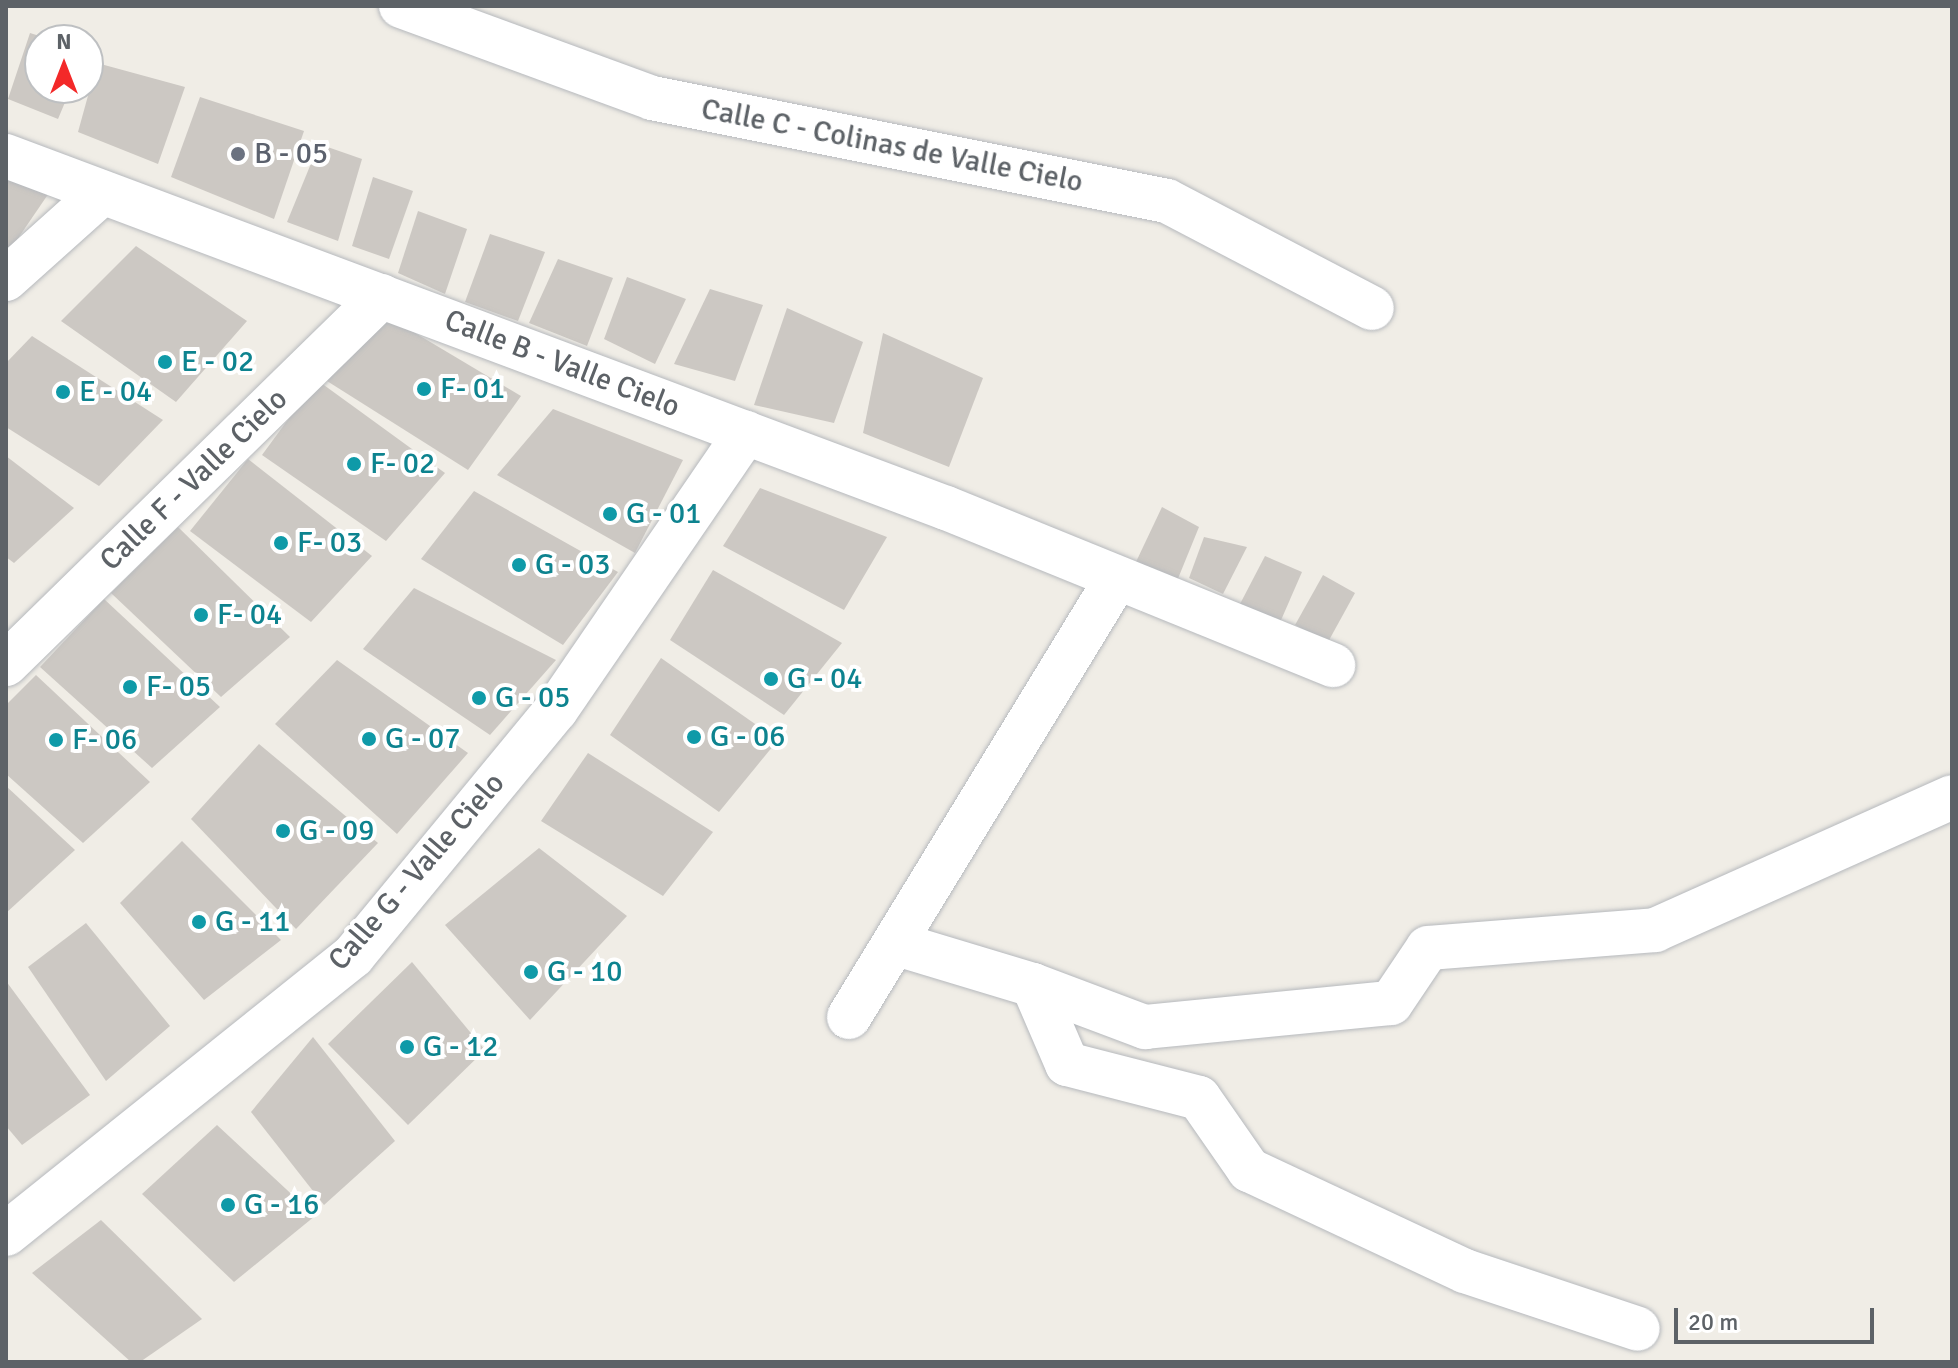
<!DOCTYPE html>
<style>
body{margin:0}
#map{position:relative;width:1958px;height:1368px;overflow:hidden;background:#f0ede6;font-family:Signika,sans-serif}
div>[style]{position:absolute}
.building>*{inset:0;background:#ccc8c3}
.roads{filter:drop-shadow(0 0 2px #b6b9bd) drop-shadow(0 0 2px #b6b9bd)}
.street>*{height:44px;margin:-22px;padding:0 22px;transform-origin:22px;border-radius:22px;background:#fff}
.dots>*{width:22px;height:22px;translate:-50% -50%;box-sizing:border-box;border:4px solid #fff;border-radius:50%}
span{translate:-50% -50%;white-space:nowrap;text-align:center;line-height:1.15;-webkit-text-stroke:8px #fff;paint-order:stroke}
.street-label{font-size:30px;color:#5d6267}
.worship-label{font-size:30px;color:#5b616d}
.left{translate:0 -50%;text-align:left}
.culture-label{font-size:30px;color:#0d838f}
.frame{position:absolute;inset:0;border:8px solid #5d6267;pointer-events:none}
.north{position:absolute;left:24px;top:24px;width:80px;height:80px;box-sizing:border-box;background:#fff;border:2px solid #bec0c2;border-radius:50%;rotate:0deg;font-size:22px;font-weight:700;line-height:32px;text-align:center;color:#5d6267}
.north::after{content:'';display:block;margin:auto;width:28px;height:36px;background:#f32929;clip-path:polygon(50% 0,100% 100%,50% 72%,0 100%)}
.scale{position:absolute;left:1674px;top:1308px;width:200px;height:36px;box-sizing:border-box;border:4px solid #5d6267;border-top:0;padding-left:10px;font-size:24px;line-height:28px;white-space:nowrap;color:#5d6267;-webkit-text-stroke:6px #fff;paint-order:stroke}
</style>
<div id="map">
<div class="building">
<i style="clip-path:polygon(30px 33px,49px 39px,40px 40px,40px 88px,71px 88px,58px 119px,8px 99px)"></i>
<i style="clip-path:polygon(97px 63px,185px 87px,158px 164px,78px 132px)"></i>
<i style="clip-path:polygon(200px 97px,304px 131px,274px 219px,171px 177px)"></i>
<i style="clip-path:polygon(319px 144px,362px 159px,338px 241px,287px 222px)"></i>
<i style="clip-path:polygon(6px 172px,51px 190px,6px 256px)"></i>
<i style="clip-path:polygon(373px 177px,413px 191px,389px 259px,352px 246px)"></i>
<i style="clip-path:polygon(418px 211px,467px 229px,445px 294px,398px 273px)"></i>
<i style="clip-path:polygon(490px 234px,545px 252px,518px 321px,465px 302px)"></i>
<i style="clip-path:polygon(136px 246px,247px 321px,176px 402px,61px 321px)"></i>
<i style="clip-path:polygon(558px 259px,613px 278px,587px 346px,529px 323px)"></i>
<i style="clip-path:polygon(627px 277px,686px 299px,655px 364px,604px 339px)"></i>
<i style="clip-path:polygon(710px 289px,763px 305px,735px 381px,674px 364px)"></i>
<i style="clip-path:polygon(787px 308px,863px 342px,834px 423px,754px 405px)"></i>
<i style="clip-path:polygon(385px 315px,521px 396px,468px 470px,327px 381px)"></i>
<i style="clip-path:polygon(883px 333px,983px 378px,949px 467px,863px 433px)"></i>
<i style="clip-path:polygon(32px 336px,163px 420px,99px 486px,6px 427px,6px 363px)"></i>
<i style="clip-path:polygon(317px 380px,445px 473px,386px 541px,262px 455px)"></i>
<i style="clip-path:polygon(553px 409px,683px 460px,635px 553px,497px 475px)"></i>
<i style="clip-path:polygon(6px 456px,74px 508px,14px 563px,6px 557px)"></i>
<i style="clip-path:polygon(248px 459px,372px 556px,311px 622px,190px 531px)"></i>
<i style="clip-path:polygon(760px 488px,887px 537px,844px 610px,723px 546px)"></i>
<i style="clip-path:polygon(474px 491px,618px 572px,563px 645px,421px 559px)"></i>
<i style="clip-path:polygon(1162px 507px,1199px 527px,1177px 581px,1135px 564px)"></i>
<i style="clip-path:polygon(178px 527px,290px 637px,221px 697px,111px 593px)"></i>
<i style="clip-path:polygon(1204px 537px,1247px 547px,1223px 594px,1189px 578px)"></i>
<i style="clip-path:polygon(1265px 556px,1302px 572px,1278px 627px,1240px 604px)"></i>
<i style="clip-path:polygon(713px 570px,842px 643px,784px 715px,670px 640px)"></i>
<i style="clip-path:polygon(1323px 575px,1355px 593px,1328px 642px,1295px 625px)"></i>
<i style="clip-path:polygon(414px 588px,556px 660px,490px 735px,363px 649px)"></i>
<i style="clip-path:polygon(104px 599px,220px 707px,152px 768px,40px 667px)"></i>
<i style="clip-path:polygon(661px 658px,778px 740px,719px 812px,610px 735px)"></i>
<i style="clip-path:polygon(337px 660px,468px 753px,397px 834px,275px 724px)"></i>
<i style="clip-path:polygon(36px 675px,150px 782px,83px 843px,6px 774px,6px 705px)"></i>
<i style="clip-path:polygon(259px 744px,378px 843px,296px 929px,191px 819px)"></i>
<i style="clip-path:polygon(588px 753px,713px 832px,663px 896px,541px 821px)"></i>
<i style="clip-path:polygon(6px 786px,75px 850px,6px 913px)"></i>
<i style="clip-path:polygon(182px 841px,281px 940px,204px 1000px,120px 903px)"></i>
<i style="clip-path:polygon(539px 848px,627px 916px,530px 1020px,445px 925px)"></i>
<i style="clip-path:polygon(86px 923px,170px 1026px,106px 1081px,28px 967px)"></i>
<i style="clip-path:polygon(412px 962px,485px 1050px,408px 1125px,328px 1044px)"></i>
<i style="clip-path:polygon(6px 981px,90px 1095px,22px 1145px,6px 1126px)"></i>
<i style="clip-path:polygon(313px 1037px,395px 1141px,324px 1205px,251px 1112px)"></i>
<i style="clip-path:polygon(217px 1125px,315px 1216px,234px 1282px,142px 1194px)"></i>
<i style="clip-path:polygon(101px 1220px,202px 1319px,140px 1362px,131px 1362px,32px 1273px)"></i>
</div>
<div class="roads">
<div class="street">
<i style="left:401px;top:6px;width:267px;rotate:20.1deg"></i>
<i style="left:652px;top:98px;width:525px;rotate:11.31deg"></i>
<i style="left:1167px;top:201px;width:231px;rotate:27.6deg"></i>
<i style="left:6px;top:156px;width:1004px;rotate:20.53deg"></i>
<i style="left:946px;top:508px;width:418px;rotate:22.1deg"></i>
<i style="left:6px;top:279px;width:129px;rotate:-41.9deg"></i>
<i style="left:6px;top:664px;width:526px;rotate:-44.38deg"></i>
<i style="left:897px;top:944px;width:142px;rotate:16.8deg"></i>
<i style="left:1033px;top:985px;width:120px;rotate:20.6deg"></i>
<i style="left:1145px;top:1027px;width:247px;rotate:-5.6deg"></i>
<i style="left:1391px;top:1003px;width:66px;rotate:-56.1deg"></i>
<i style="left:1428px;top:948px;width:228px;rotate:-4.5deg"></i>
<i style="left:1655px;top:930px;width:325px;rotate:-24.1deg"></i>
<i style="left:1033px;top:985px;width:86px;rotate:66.7deg"></i>
<i style="left:1067px;top:1064px;width:136px;rotate:14.4deg"></i>
<i style="left:1199px;top:1098px;width:88px;rotate:55.2deg"></i>
<i style="left:1249px;top:1170px;width:238px;rotate:25.1deg"></i>
<i style="left:1465px;top:1271px;width:182px;rotate:18.5deg"></i>
<i style="left:849px;top:1017px;width:514px;rotate:-58.6deg"></i>
<i style="left:6px;top:1234px;width:445px;rotate:-38.7deg"></i>
<i style="left:353px;top:956px;width:319px;rotate:-50.5deg"></i>
<i style="left:556px;top:710px;width:336px;rotate:-55.6deg"></i>
</div>
</div>
<div class="dots">
<i style="left:238px;top:154px;background:#6b7280"></i>
<i style="left:165px;top:362px;background:#0f9aa8"></i>
<i style="left:424px;top:389px;background:#0f9aa8"></i>
<i style="left:63px;top:392px;background:#0f9aa8"></i>
<i style="left:354px;top:464px;background:#0f9aa8"></i>
<i style="left:610px;top:514px;background:#0f9aa8"></i>
<i style="left:281px;top:543px;background:#0f9aa8"></i>
<i style="left:519px;top:565px;background:#0f9aa8"></i>
<i style="left:201px;top:615px;background:#0f9aa8"></i>
<i style="left:771px;top:679px;background:#0f9aa8"></i>
<i style="left:130px;top:687px;background:#0f9aa8"></i>
<i style="left:479px;top:698px;background:#0f9aa8"></i>
<i style="left:694px;top:737px;background:#0f9aa8"></i>
<i style="left:369px;top:739px;background:#0f9aa8"></i>
<i style="left:56px;top:740px;background:#0f9aa8"></i>
<i style="left:283px;top:831px;background:#0f9aa8"></i>
<i style="left:199px;top:922px;background:#0f9aa8"></i>
<i style="left:531px;top:972px;background:#0f9aa8"></i>
<i style="left:407px;top:1047px;background:#0f9aa8"></i>
<i style="left:228px;top:1205px;background:#0f9aa8"></i>
</div>
<div class="street-label">
<span style="left:892px;top:146px;rotate:11deg">Calle C - Colinas de Valle Cielo</span>
<span style="left:562px;top:364px;rotate:21deg">Calle B - Valle Cielo</span>
<span style="left:194px;top:480px;rotate:-44deg">Calle F - Valle Cielo</span>
<span style="left:417px;top:872px;rotate:-49deg">Calle G - Valle Cielo</span>
</div>
<div class="worship-label">
<span class="left" style="left:254px;top:154px">B - 05</span>
</div>
<div class="culture-label">
<span class="left" style="left:181px;top:362px">E - 02</span>
<span class="left" style="left:440px;top:389px">F- 01</span>
<span class="left" style="left:79px;top:392px">E - 04</span>
<span class="left" style="left:370px;top:464px">F- 02</span>
<span class="left" style="left:626px;top:514px">G - 01</span>
<span class="left" style="left:297px;top:543px">F- 03</span>
<span class="left" style="left:535px;top:565px">G - 03</span>
<span class="left" style="left:217px;top:615px">F- 04</span>
<span class="left" style="left:787px;top:679px">G - 04</span>
<span class="left" style="left:146px;top:687px">F- 05</span>
<span class="left" style="left:495px;top:698px">G - 05</span>
<span class="left" style="left:710px;top:737px">G - 06</span>
<span class="left" style="left:385px;top:739px">G - 07</span>
<span class="left" style="left:72px;top:740px">F- 06</span>
<span class="left" style="left:299px;top:831px">G - 09</span>
<span class="left" style="left:215px;top:922px">G - 11</span>
<span class="left" style="left:547px;top:972px">G - 10</span>
<span class="left" style="left:423px;top:1047px">G - 12</span>
<span class="left" style="left:244px;top:1205px">G - 16</span>
</div>
<div class="frame"></div>
<div class="north">N</div>
<div class="scale">20 m</div>
</div>
